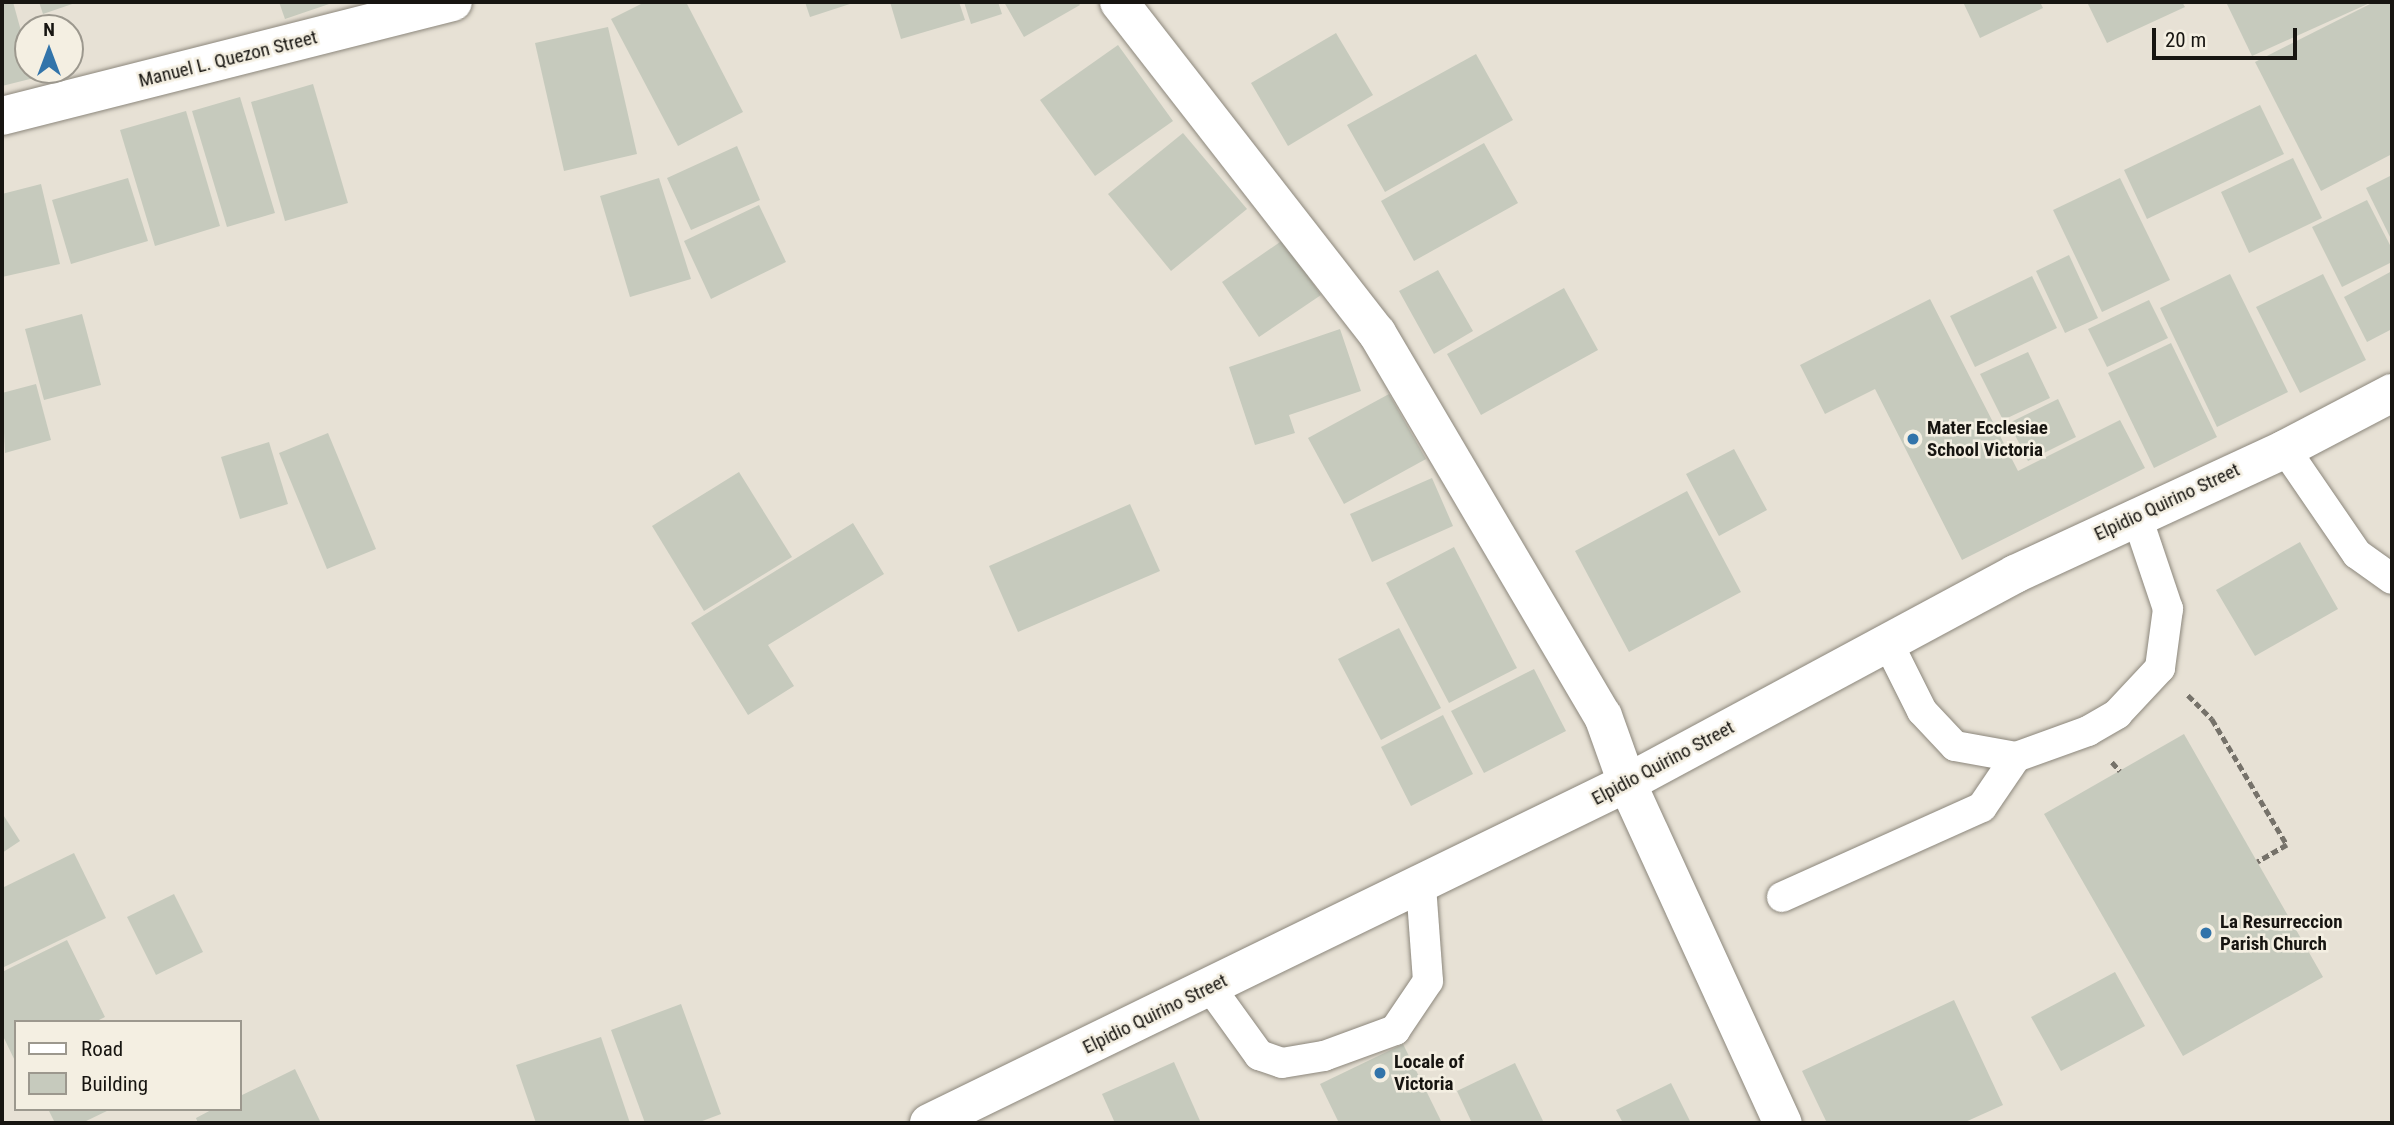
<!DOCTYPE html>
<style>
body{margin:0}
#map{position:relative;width:2394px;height:1125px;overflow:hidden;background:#e7e1d5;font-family:"Roboto Condensed",sans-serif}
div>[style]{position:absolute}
.building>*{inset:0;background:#c6cabd}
.path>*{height:4.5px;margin-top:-2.25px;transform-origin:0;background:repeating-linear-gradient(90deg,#76726a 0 7px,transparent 0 10.5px)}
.roads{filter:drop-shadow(0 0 2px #8c877c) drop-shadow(0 0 2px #8c877c)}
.service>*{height:30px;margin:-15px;padding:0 15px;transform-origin:15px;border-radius:15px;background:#fff}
.minor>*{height:38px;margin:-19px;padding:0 19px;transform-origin:19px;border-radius:19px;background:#fff}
.tertiary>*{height:38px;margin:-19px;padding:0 19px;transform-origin:19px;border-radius:19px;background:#fff}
.dots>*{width:19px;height:19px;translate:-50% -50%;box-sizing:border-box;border:4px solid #f4efe2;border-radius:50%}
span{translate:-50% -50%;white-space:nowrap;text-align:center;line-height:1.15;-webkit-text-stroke:5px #f4efe2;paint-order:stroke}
.street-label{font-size:19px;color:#171511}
.poi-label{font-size:19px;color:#171511;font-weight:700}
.left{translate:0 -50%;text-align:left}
.frame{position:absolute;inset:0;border:4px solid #171511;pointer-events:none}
.legend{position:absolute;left:14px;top:1020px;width:228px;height:91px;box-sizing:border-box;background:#f4efe2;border:2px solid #9c988e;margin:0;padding:9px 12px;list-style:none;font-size:21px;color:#171511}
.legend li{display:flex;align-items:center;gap:14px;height:35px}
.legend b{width:35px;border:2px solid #9c988e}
.north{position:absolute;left:14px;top:14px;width:70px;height:70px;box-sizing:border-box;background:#f4efe2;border:2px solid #9c988e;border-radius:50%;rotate:0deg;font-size:19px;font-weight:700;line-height:28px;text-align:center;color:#171511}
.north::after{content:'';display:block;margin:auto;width:24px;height:32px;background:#3274aa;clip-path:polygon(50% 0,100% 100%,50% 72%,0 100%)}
.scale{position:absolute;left:2152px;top:28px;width:145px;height:32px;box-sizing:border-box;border:4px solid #171511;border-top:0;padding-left:9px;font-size:21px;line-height:24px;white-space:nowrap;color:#171511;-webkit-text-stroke:5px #f4efe2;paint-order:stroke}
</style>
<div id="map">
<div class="building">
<i style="clip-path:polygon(2px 2px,13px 2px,34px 78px,2px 86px)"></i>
<i style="clip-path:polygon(39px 2px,78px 2px,43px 14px)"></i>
<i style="clip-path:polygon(279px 2px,335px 2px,285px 19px)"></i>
<i style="clip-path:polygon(645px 2px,686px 2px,743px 112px,678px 146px,611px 19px)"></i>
<i style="clip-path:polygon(805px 2px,856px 2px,810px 17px)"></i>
<i style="clip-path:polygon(890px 2px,959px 2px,965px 20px,901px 39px)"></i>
<i style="clip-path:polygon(964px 2px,998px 2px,1002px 14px,971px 24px)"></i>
<i style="clip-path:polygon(1004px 2px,1078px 2px,1080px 5px,1024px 37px)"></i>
<i style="clip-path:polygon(1963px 2px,2040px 2px,2043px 8px,1980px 38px)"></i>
<i style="clip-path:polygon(2087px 2px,2182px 2px,2185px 7px,2107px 43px)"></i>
<i style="clip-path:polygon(2226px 2px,2372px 2px,2252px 56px)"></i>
<i style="clip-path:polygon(2374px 2px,2389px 2px,2392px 7px,2392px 154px,2321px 191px,2255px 62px)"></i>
<i style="clip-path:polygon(608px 27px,637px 154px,564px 171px,535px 43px)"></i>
<i style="clip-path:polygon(1336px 33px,1373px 95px,1288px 146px,1251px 83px)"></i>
<i style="clip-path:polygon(1118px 45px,1173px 121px,1095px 176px,1040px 100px)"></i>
<i style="clip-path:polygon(1476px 54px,1513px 120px,1385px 192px,1347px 125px)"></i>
<i style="clip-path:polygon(313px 84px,348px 203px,285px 221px,251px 102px)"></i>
<i style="clip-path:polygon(240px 97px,275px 213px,227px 227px,192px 111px)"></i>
<i style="clip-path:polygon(2260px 105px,2284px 154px,2147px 219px,2124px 170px)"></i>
<i style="clip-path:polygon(186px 111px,220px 226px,155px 246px,120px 130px)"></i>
<i style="clip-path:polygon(1183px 133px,1247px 209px,1171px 271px,1108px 194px)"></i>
<i style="clip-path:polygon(1484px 143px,1518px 203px,1414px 261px,1381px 201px)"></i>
<i style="clip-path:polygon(737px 146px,760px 200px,691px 230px,667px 178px)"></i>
<i style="clip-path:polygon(2293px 158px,2322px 218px,2249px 253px,2221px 192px)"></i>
<i style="clip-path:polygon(2392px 175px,2392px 241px,2366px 188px)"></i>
<i style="clip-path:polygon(128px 178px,148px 241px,71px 264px,52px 200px)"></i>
<i style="clip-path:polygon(659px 178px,691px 279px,630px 297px,600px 196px)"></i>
<i style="clip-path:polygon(2120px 178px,2170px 280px,2102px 312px,2053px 210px)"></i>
<i style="clip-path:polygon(41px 184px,60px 264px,2px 277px,2px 194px)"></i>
<i style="clip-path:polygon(2367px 200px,2392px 249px,2392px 262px,2342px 287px,2312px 227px)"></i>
<i style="clip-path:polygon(759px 205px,786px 262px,711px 299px,684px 241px)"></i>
<i style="clip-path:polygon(1283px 240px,1321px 295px,1259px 337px,1222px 282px)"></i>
<i style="clip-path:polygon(2069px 255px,2098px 318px,2065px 333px,2036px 271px)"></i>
<i style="clip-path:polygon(1438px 270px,1473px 331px,1434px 354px,1399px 291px)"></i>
<i style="clip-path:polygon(2392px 271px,2392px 329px,2367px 342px,2344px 297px)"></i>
<i style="clip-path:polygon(2230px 274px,2288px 392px,2217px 427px,2160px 308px)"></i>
<i style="clip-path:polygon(2323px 274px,2366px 360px,2300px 393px,2256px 307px)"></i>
<i style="clip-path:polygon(2032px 276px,2057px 328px,1975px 367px,1950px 316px)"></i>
<i style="clip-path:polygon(1564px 288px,1598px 350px,1481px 415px,1447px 354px)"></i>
<i style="clip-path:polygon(1930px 299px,2018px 471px,2120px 420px,2145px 468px,1962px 560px,1875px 389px,1825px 414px,1800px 365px)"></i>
<i style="clip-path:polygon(2149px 300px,2168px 338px,2107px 367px,2088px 329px)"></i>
<i style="clip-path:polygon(82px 314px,101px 385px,44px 400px,25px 329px)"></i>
<i style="clip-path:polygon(1340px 329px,1361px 391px,1289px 415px,1295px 433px,1255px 445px,1229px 367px)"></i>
<i style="clip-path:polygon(2171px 343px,2217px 437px,2154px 468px,2108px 373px)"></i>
<i style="clip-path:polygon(2028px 352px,2050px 398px,2003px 420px,1980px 374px)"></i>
<i style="clip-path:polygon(36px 384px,51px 440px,5px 453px,2px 393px)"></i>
<i style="clip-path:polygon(1389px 394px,1426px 459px,1344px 504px,1308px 438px)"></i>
<i style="clip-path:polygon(2058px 399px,2076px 437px,2028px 461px,2009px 423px)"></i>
<i style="clip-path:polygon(328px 433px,376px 549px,327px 569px,279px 453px)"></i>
<i style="clip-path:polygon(269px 442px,288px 504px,240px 519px,221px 457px)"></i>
<i style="clip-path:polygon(1734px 449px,1767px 510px,1719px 536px,1686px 474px)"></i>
<i style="clip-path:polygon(739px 472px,792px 557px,704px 611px,652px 526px)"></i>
<i style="clip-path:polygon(1432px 478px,1453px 526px,1372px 562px,1350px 514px)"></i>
<i style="clip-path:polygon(1687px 491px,1741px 592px,1629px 652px,1575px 551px)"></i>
<i style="clip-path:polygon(1130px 504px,1160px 571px,1018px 632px,989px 566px)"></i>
<i style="clip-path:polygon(853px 523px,884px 574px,768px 645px,794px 686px,748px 715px,691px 623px)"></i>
<i style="clip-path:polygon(2300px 542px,2338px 609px,2255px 656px,2216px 590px)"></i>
<i style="clip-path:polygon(1454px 547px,1517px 668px,1449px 703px,1386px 583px)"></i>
<i style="clip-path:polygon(1399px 628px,1441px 708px,1381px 740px,1338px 659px)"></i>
<i style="clip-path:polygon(1534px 669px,1566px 731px,1484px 773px,1451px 711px)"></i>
<i style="clip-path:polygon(1443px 715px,1473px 774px,1411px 806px,1381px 747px)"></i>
<i style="clip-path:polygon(2184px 734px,2323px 977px,2183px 1056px,2044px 814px)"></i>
<i style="clip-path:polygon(2px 813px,20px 841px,2px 853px)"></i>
<i style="clip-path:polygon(74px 853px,106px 918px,2px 968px,2px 888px)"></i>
<i style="clip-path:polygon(174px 894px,203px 952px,156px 975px,127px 917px)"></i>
<i style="clip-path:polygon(67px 940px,105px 1017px,95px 1022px,16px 1022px,16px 1063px,2px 1034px,2px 972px)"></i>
<i style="clip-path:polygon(2115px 972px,2145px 1026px,2061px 1071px,2031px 1017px)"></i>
<i style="clip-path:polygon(1954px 1000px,2003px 1105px,1963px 1123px,1827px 1123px,1802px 1071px)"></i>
<i style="clip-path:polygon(681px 1004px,721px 1114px,697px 1123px,645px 1123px,611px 1030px)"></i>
<i style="clip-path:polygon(601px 1037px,630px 1123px,536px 1123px,516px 1065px)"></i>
<i style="clip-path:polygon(1403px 1044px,1442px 1123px,1339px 1123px,1320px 1084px)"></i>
<i style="clip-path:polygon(1174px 1062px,1201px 1123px,1115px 1123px,1102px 1094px)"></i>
<i style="clip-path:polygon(1515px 1063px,1544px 1123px,1472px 1123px,1457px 1091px)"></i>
<i style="clip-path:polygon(295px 1069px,321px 1123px,198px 1123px,196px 1118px,213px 1109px,240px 1109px,240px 1096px)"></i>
<i style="clip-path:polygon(1671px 1083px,1691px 1123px,1623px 1123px,1616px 1110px)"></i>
<i style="clip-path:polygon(48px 1109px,111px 1109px,82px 1123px,55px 1123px)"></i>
</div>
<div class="path">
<i style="left:2188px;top:695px;width:34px;rotate:45deg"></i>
<i style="left:2212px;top:719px;width:147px;rotate:59.2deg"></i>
<i style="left:2287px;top:845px;width:34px;rotate:150deg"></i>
<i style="left:2112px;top:762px;width:12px;rotate:48deg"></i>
</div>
<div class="roads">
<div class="service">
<i style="left:2285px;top:449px;width:127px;rotate:55.6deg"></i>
<i style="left:2357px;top:554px;width:43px;rotate:35.5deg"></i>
<i style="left:1888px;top:643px;width:76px;rotate:63.4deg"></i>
<i style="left:1922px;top:711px;width:48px;rotate:46.7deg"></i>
<i style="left:1955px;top:746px;width:62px;rotate:10.2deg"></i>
<i style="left:2016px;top:757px;width:77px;rotate:-19.9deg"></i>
<i style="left:2088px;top:731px;width:34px;rotate:-30deg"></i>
<i style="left:2117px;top:714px;width:63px;rotate:-46.9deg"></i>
<i style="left:2160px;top:668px;width:60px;rotate:-82.3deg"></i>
<i style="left:2168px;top:609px;width:100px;rotate:-108.6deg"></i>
<i style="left:1782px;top:897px;width:219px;rotate:-24.2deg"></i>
<i style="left:1982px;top:807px;width:60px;rotate:-55.8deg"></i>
<i style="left:1210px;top:987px;width:84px;rotate:54.2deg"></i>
<i style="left:1259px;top:1055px;width:24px;rotate:19deg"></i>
<i style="left:1282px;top:1063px;width:43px;rotate:-9.5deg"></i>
<i style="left:1324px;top:1056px;width:76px;rotate:-20.1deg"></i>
<i style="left:1395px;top:1030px;width:59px;rotate:-56deg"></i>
<i style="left:1428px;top:981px;width:96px;rotate:-94.2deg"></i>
</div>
<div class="minor">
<i style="left:1119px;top:2px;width:420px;rotate:52.1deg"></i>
<i style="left:1377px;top:333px;width:445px;rotate:59.5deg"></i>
<i style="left:1603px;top:716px;width:71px;rotate:70.3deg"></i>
<i style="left:1627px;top:783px;width:374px;rotate:65.4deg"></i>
<i style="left:929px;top:1123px;width:776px;rotate:-25.97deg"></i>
<i style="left:1627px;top:783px;width:441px;rotate:-28.3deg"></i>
<i style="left:2015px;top:574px;width:298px;rotate:-24.8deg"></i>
<i style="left:2285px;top:449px;width:121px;rotate:-27.6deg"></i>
</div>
<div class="tertiary">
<i style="left:2px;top:116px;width:465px;rotate:-14.2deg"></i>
</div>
</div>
<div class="dots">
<i style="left:1913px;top:439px;background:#3274aa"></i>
<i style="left:2206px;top:933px;background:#3274aa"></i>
<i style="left:1380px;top:1073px;background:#3274aa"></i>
</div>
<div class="street-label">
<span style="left:228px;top:59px;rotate:-14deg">Manuel L. Quezon Street</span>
<span style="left:2167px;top:502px;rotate:-25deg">Elpidio Quirino Street</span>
<span style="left:1663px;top:763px;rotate:-28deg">Elpidio Quirino Street</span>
<span style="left:1155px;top:1014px;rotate:-26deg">Elpidio Quirino Street</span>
</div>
<div class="poi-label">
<span class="left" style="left:1927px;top:439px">Mater Ecclesiae<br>School Victoria</span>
<span class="left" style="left:2220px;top:933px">La Resurreccion<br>Parish Church</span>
<span class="left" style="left:1394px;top:1073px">Locale of<br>Victoria</span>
</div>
<div class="frame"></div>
<ul class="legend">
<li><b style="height:9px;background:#fff"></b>Road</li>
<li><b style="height:19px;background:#c6cabd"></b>Building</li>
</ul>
<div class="north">N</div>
<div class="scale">20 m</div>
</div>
